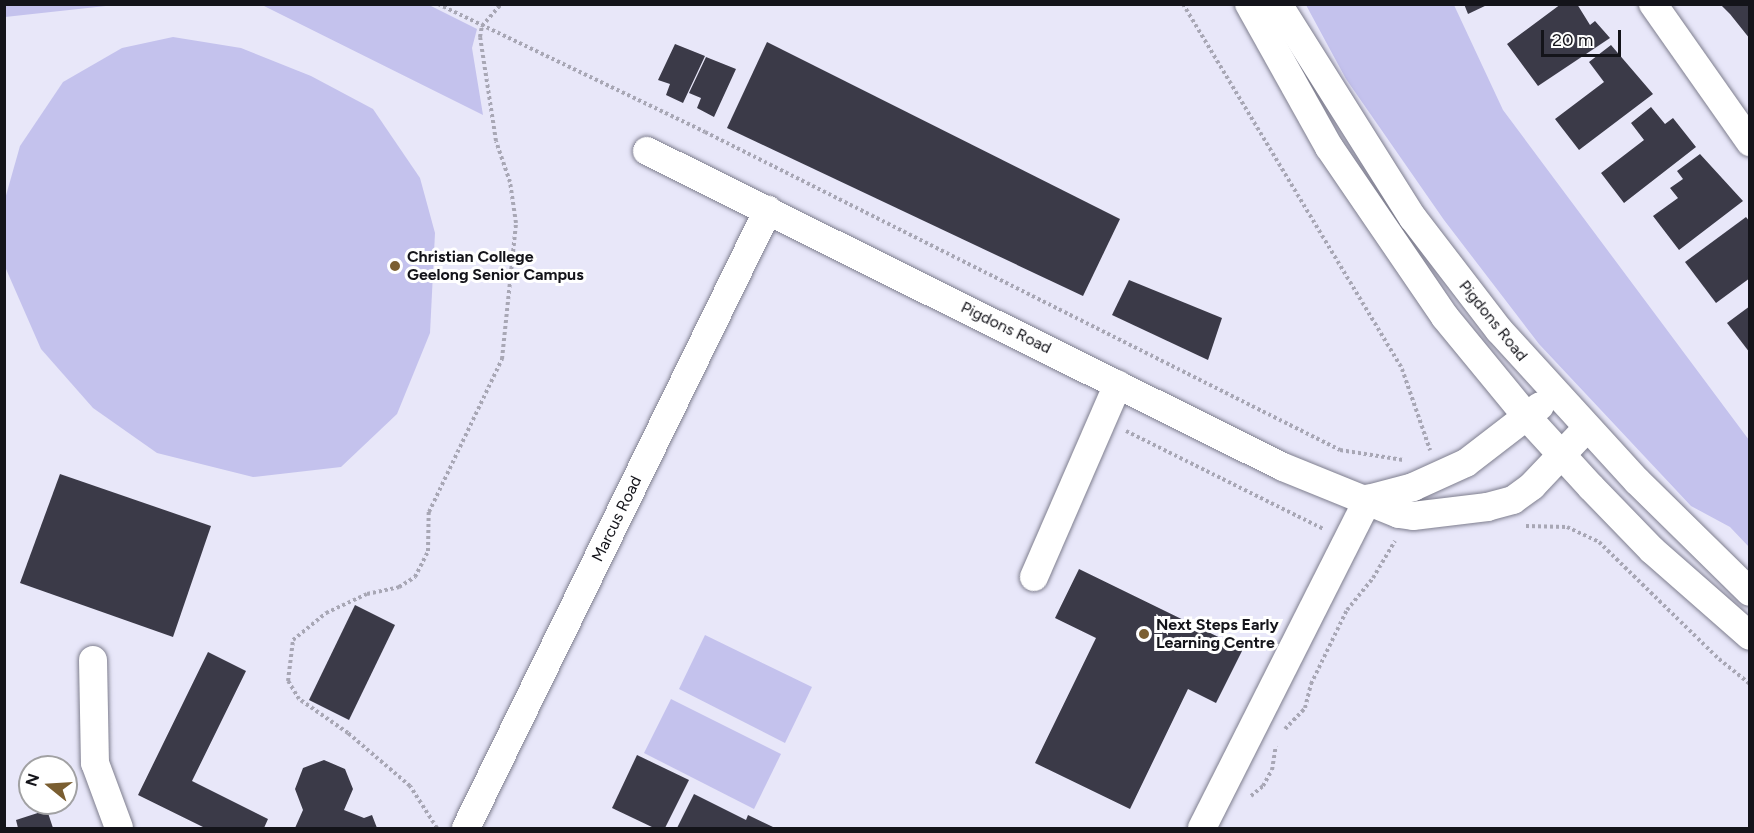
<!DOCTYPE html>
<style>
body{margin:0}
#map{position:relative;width:1754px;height:833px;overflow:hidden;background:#e8e7f9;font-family:Figtree,sans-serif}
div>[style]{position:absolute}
.green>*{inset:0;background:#c4c2ed}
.building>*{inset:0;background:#3b3a48}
.path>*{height:4px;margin-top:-2px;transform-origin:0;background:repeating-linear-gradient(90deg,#a8a7b5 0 3px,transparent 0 6px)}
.roads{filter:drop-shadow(0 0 2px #7e7e8e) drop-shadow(0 0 2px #7e7e8e)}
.minor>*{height:28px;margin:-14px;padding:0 14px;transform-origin:14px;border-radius:14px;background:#fff}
.dots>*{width:16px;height:16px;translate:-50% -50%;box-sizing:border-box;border:3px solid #fff;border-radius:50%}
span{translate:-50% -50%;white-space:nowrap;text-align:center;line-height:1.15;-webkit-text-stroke:6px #fff;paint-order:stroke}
.poi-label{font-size:16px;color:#14141a;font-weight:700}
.left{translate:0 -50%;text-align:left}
.street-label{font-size:16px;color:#14141a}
.frame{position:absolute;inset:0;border:6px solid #14141a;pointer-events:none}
.north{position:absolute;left:18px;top:755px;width:60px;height:60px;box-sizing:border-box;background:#fff;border:2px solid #a1a1a3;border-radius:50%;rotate:288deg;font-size:16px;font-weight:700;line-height:24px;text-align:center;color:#14141a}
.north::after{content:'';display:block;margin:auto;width:21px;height:27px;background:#7a5e31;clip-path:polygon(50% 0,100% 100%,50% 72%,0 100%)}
.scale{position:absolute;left:1541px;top:30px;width:80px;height:27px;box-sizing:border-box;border:3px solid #14141a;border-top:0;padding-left:8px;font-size:18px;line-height:21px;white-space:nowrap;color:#14141a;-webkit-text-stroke:4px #fff;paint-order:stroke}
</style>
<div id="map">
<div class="green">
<i style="clip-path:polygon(5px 4px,115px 4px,115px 5px,5px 17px)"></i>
<i style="clip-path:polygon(262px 5px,429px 5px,477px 29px,472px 48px,483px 115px)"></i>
<i style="clip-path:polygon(1306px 5px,1454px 5px,1503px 110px,1749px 440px,1749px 547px,1730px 527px,1691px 506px,1539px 344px,1444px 220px,1346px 79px)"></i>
<i style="clip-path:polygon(173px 37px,241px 48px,311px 76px,373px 109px,420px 178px,435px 233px,430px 333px,397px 414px,341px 467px,253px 477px,157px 453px,93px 408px,41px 349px,6px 269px,5px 199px,20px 146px,63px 82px,122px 48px)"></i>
<i style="clip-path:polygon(705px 635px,812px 687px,785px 743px,679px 689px)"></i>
<i style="clip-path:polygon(671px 699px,781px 754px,754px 809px,644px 753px)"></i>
</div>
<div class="building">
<i style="clip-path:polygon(1464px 4px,1489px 4px,1468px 14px)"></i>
<i style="clip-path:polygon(1561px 4px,1577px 4px,1590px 25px,1595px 21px,1610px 38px,1538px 86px,1507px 44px)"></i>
<i style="clip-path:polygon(1720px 4px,1750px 4px,1750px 39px,1730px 14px)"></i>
<i style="clip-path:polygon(767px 42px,1120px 219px,1083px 296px,727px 128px)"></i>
<i style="clip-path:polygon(675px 44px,705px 56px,683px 103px,666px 95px,670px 84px,658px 80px)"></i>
<i style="clip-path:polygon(1611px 45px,1653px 94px,1579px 150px,1555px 119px,1604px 82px,1589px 62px)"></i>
<i style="clip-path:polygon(706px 57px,736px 69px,714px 117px,697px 108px,701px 98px,689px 93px)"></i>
<i style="clip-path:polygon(1651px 107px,1665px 124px,1673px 118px,1696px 147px,1624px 203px,1601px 173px,1644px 140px,1631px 123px)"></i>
<i style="clip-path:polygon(1700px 154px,1743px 201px,1679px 250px,1653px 216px,1678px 198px,1670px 188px,1683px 179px,1677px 171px)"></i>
<i style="clip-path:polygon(1746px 217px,1750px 222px,1750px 278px,1716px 303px,1685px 262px)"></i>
<i style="clip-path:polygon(1129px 280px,1222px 318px,1208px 360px,1112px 315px)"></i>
<i style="clip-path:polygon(1750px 306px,1750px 353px,1727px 323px)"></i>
<i style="clip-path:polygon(60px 474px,211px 526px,173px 637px,20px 583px)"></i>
<i style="clip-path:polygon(1079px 569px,1243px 649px,1216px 703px,1188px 689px,1130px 809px,1035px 763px,1096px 638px,1055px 618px)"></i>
<i style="clip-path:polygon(355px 605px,395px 625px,349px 720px,309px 700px)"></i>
<i style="clip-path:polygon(208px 652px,246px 671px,192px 781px,268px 819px,264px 828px,205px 828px,138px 795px)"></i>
<i style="clip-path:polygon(637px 755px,689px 780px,665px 828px,654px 828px,612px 808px)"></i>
<i style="clip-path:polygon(324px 760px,345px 769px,353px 789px,344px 810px,364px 818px,372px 815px,377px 828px,295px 828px,303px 810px,295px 789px,303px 768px)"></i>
<i style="clip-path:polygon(694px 794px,746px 820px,748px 815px,773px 827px,677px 828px)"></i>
<i style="clip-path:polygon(47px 810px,53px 828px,18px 828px,16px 820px)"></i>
</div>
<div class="path">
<i style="left:438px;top:4px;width:296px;rotate:25.6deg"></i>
<i style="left:705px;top:132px;width:710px;rotate:26.6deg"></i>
<i style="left:1340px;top:450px;width:64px;rotate:9deg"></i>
<i style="left:1183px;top:4px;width:426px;rotate:59deg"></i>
<i style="left:1402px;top:369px;width:86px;rotate:70.9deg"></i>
<i style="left:1126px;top:431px;width:220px;rotate:26.4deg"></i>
<i style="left:1526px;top:526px;width:41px;rotate:1.4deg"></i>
<i style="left:1567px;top:527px;width:35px;rotate:25deg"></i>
<i style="left:1599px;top:542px;width:168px;rotate:44.3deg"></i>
<i style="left:1719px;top:659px;width:40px;rotate:39deg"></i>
<i style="left:1285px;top:729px;width:29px;rotate:-46deg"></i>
<i style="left:1305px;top:708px;width:25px;rotate:-76deg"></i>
<i style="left:1311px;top:684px;width:82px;rotate:-64.1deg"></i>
<i style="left:1347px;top:610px;width:41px;rotate:-50.9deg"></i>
<i style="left:1373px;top:578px;width:43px;rotate:-59.3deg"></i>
<i style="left:1251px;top:796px;width:16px;rotate:-40deg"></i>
<i style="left:1263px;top:786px;width:18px;rotate:-61deg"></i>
<i style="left:1272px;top:770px;width:24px;rotate:-81deg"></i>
<i style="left:437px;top:828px;width:50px;rotate:-122.7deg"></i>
<i style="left:410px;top:786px;width:82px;rotate:-139.5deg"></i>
<i style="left:348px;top:733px;width:60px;rotate:-145.2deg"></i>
<i style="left:299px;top:699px;width:21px;rotate:-121deg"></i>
<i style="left:288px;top:681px;width:41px;rotate:-83deg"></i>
<i style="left:293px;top:640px;width:43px;rotate:-39.3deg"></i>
<i style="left:326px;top:613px;width:45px;rotate:-24.9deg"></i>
<i style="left:367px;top:594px;width:33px;rotate:-12deg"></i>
<i style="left:399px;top:587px;width:19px;rotate:-32deg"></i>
<i style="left:415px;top:577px;width:29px;rotate:-63deg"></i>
<i style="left:428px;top:551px;width:39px;rotate:-89deg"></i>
<i style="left:429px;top:512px;width:170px;rotate:-64.5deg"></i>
<i style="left:502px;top:359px;width:137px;rotate:-84.1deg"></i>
<i style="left:516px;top:223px;width:41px;rotate:-98.3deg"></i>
<i style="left:510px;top:182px;width:43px;rotate:-108.9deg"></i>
<i style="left:496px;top:141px;width:105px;rotate:-98.7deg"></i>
<i style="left:480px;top:37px;width:11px;rotate:-80deg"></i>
<i style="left:482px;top:26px;width:29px;rotate:-49deg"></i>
</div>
<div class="roads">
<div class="minor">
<i style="left:1249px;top:4px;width:164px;rotate:60.8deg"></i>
<i style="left:1329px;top:147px;width:206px;rotate:55.7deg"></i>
<i style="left:1445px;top:317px;width:129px;rotate:50.6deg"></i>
<i style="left:1527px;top:417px;width:95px;rotate:47.6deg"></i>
<i style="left:1591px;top:487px;width:88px;rotate:45.9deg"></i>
<i style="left:1652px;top:550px;width:130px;rotate:41.3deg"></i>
<i style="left:1278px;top:4px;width:253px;rotate:57.8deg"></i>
<i style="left:1413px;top:218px;width:141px;rotate:52.5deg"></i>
<i style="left:1499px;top:330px;width:205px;rotate:47.6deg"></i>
<i style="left:1637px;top:481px;width:158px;rotate:44.5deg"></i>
<i style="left:1653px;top:4px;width:169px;rotate:54.9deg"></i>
<i style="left:647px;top:151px;width:710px;rotate:26.42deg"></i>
<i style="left:1283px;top:467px;width:125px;rotate:22.1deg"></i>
<i style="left:1399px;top:514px;width:14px;rotate:8deg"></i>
<i style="left:1413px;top:516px;width:75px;rotate:-6.9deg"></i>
<i style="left:1487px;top:507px;width:27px;rotate:-15deg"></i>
<i style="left:1513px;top:500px;width:24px;rotate:-36deg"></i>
<i style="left:1532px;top:486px;width:80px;rotate:-46.5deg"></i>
<i style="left:1368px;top:499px;width:47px;rotate:-14.9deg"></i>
<i style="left:1413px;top:487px;width:58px;rotate:-24.4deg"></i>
<i style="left:1466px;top:463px;width:93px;rotate:-37.6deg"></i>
<i style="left:1034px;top:577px;width:210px;rotate:-66.5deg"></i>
<i style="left:93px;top:660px;width:103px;rotate:88.9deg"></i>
<i style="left:95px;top:763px;width:69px;rotate:69.7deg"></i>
<i style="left:466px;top:828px;width:688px;rotate:-63.96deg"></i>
<i style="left:1202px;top:828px;width:369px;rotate:-63.2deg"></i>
</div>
</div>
<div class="dots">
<i style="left:395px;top:266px;background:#7a5e31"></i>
<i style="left:1144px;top:634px;background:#7a5e31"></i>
</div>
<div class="poi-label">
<span class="left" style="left:407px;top:266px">Christian College<br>Geelong Senior Campus</span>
<span class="left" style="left:1156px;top:634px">Next Steps Early<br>Learning Centre</span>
</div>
<div class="street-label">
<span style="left:1493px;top:321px;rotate:51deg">Pigdons Road</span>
<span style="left:1006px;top:328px;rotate:26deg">Pigdons Road</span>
<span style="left:617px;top:519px;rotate:-64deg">Marcus Road</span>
</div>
<div class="frame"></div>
<div class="north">N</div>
<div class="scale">20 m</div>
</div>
